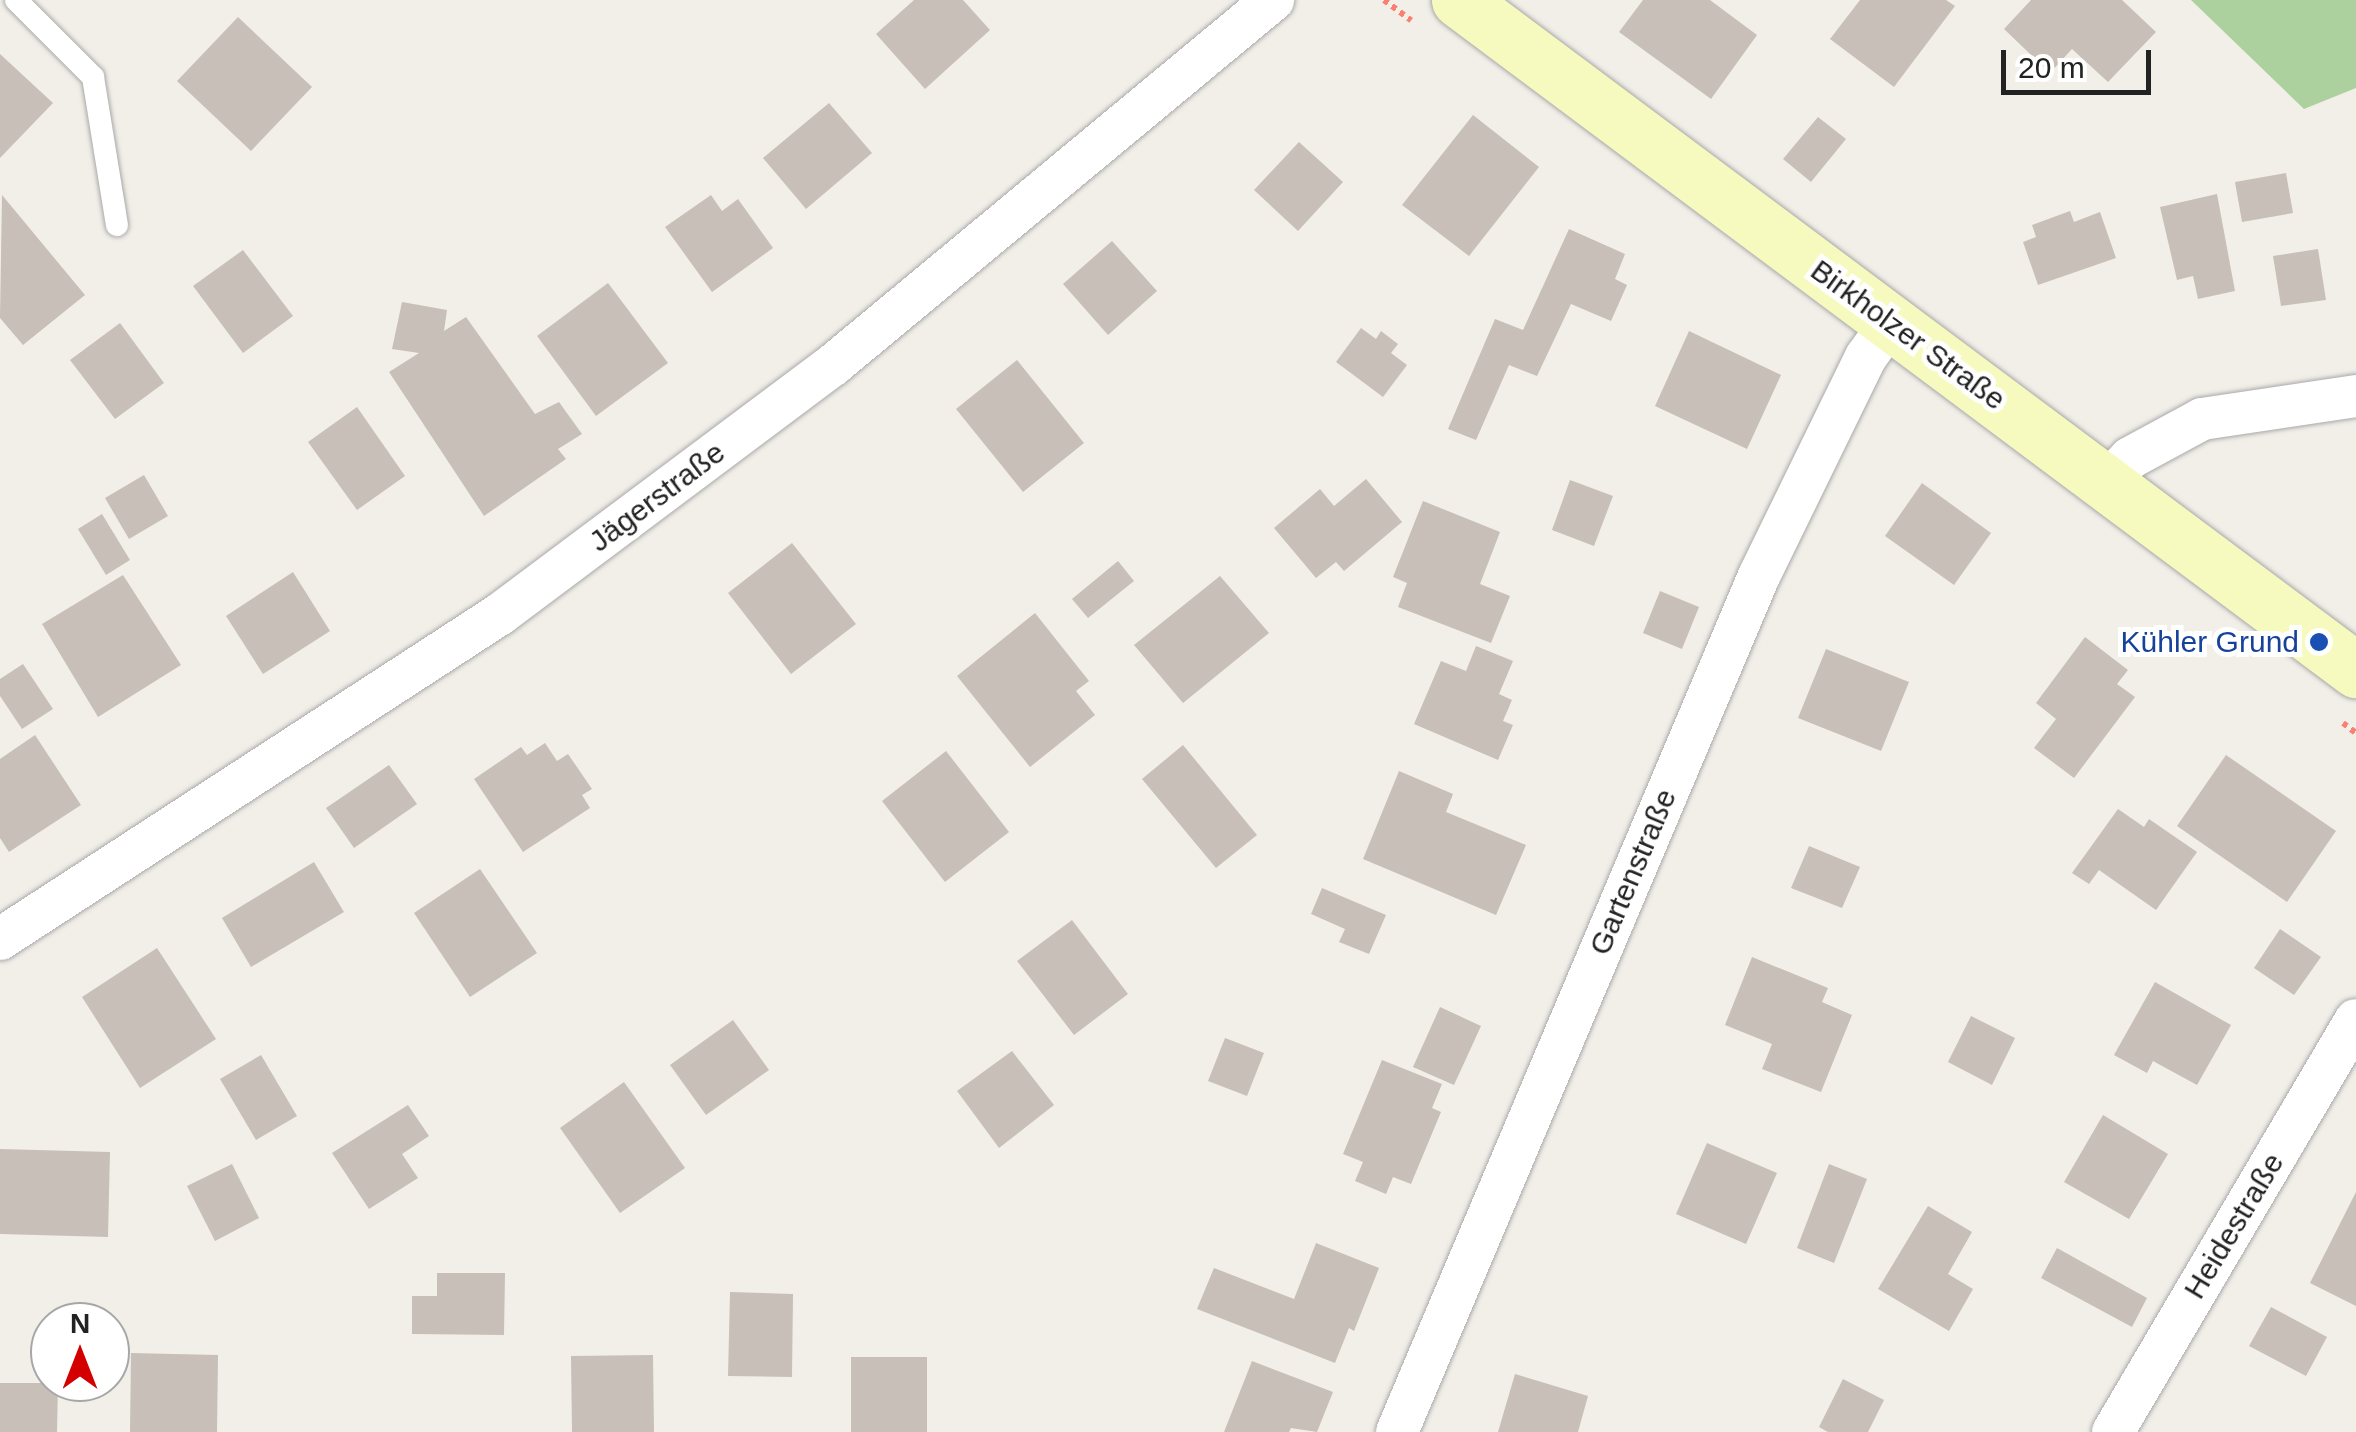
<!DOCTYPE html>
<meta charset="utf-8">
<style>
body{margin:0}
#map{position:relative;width:2356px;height:1432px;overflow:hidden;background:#f2efe9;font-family:Arial,sans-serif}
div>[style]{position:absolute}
.forest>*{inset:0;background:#add19e}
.building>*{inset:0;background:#c7bfb8}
.path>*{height:6px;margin-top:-3px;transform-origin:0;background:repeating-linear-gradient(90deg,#fa8072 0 5px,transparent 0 10px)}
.roads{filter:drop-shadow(0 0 2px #a9a9a9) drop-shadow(0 0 2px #a9a9a9)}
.lane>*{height:22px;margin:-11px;padding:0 11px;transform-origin:11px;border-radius:11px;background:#fff}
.street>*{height:42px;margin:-21px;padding:0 21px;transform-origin:21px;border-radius:21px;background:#fff}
.secondary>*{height:55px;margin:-27.5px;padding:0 27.5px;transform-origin:27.5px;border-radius:27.5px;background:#f7fabf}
.dots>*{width:28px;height:28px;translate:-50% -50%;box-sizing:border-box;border:5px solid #fff;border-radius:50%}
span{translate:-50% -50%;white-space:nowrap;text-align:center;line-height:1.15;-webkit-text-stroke:10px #fff;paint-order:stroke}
.street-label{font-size:30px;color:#222}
.transit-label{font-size:30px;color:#164399}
.right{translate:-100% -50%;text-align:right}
.north{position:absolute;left:30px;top:1302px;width:100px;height:100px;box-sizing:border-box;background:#fff;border:2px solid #a7a7a7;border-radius:50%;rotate:0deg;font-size:28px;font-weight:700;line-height:40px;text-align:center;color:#222}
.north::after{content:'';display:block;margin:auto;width:35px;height:45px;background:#d40000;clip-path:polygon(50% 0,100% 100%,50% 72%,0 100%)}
.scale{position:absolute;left:2001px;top:50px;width:150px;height:45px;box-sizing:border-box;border:5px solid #222;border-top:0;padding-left:12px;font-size:30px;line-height:35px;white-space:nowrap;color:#222;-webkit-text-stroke:8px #fff;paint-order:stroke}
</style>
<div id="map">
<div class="forest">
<i style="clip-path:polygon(2191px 0,2356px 0,2356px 88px,2304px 109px)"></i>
</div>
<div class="building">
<i style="clip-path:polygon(914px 0,963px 0,990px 30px,925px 89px,876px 34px)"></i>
<i style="clip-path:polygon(1643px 0,1710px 0,1757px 35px,1711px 99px,1619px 32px)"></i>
<i style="clip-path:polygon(1860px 0,1946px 0,1955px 6px,1894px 87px,1830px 39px)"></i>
<i style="clip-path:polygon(2031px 0,2122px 0,2156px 32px,2108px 82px,2072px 49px,2050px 73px,2004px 29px)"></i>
<i style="clip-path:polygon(238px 17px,312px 87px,251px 151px,177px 81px)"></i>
<i style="clip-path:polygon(0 54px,53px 103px,0 158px)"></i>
<i style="clip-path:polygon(829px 103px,872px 153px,806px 209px,763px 158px)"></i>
<i style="clip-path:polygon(1473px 115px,1539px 167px,1469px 256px,1402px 205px)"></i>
<i style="clip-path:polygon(1818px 117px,1846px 139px,1811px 182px,1783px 159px)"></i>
<i style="clip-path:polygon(1299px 142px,1343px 182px,1298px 231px,1254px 190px)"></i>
<i style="clip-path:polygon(2286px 173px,2293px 213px,2242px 222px,2235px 182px)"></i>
<i style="clip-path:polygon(2217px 194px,2235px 291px,2198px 299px,2193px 276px,2177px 280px,2160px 207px)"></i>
<i style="clip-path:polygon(2px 195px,85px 295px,23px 345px,0 318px)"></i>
<i style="clip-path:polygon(711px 195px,722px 211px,738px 199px,773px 248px,712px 292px,665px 227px)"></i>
<i style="clip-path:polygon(2070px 211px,2074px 222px,2100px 212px,2116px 258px,2038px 285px,2023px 242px,2036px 237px,2032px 225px)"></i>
<i style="clip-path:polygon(1569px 229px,1625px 254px,1615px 279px,1627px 285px,1611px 321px,1571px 304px,1537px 376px,1509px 365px,1476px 440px,1448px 429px,1495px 319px,1523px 330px)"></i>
<i style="clip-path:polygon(1112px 241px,1157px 291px,1108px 335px,1063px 284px)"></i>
<i style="clip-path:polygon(2318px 249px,2326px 300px,2281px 306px,2273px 256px)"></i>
<i style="clip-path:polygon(243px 250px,293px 316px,243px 353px,193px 286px)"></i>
<i style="clip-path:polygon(608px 283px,668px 363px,596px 416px,537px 336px)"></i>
<i style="clip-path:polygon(402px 302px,447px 310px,444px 331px,466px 317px,535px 414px,559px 402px,582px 434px,558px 449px,566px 459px,484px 516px,389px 372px,419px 353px,392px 349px)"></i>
<i style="clip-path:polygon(120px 323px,164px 383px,115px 419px,70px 360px)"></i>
<i style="clip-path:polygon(1361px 328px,1376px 339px,1381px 331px,1398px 344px,1391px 353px,1407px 365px,1383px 397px,1336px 362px)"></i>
<i style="clip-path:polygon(1689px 331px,1781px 375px,1747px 449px,1655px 406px)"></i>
<i style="clip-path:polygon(1017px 360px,1084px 443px,1023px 492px,956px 409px)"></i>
<i style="clip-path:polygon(357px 407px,405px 476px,357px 510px,308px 442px)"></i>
<i style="clip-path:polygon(144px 475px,168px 516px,129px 539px,105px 498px)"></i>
<i style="clip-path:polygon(1366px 479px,1402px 522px,1344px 571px,1336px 562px,1316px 578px,1274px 528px,1320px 489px,1334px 506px)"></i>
<i style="clip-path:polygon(1570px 480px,1613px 496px,1594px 546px,1552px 530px)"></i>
<i style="clip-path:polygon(1922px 483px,1991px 533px,1954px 585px,1885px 536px)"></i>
<i style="clip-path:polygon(1423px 501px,1500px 532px,1480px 584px,1510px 596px,1491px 643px,1398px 607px,1407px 583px,1393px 577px)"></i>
<i style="clip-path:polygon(102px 514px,130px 560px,106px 575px,78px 529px)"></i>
<i style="clip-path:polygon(792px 543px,856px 624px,791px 674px,728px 593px)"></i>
<i style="clip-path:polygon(1118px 561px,1134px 581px,1088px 618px,1072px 599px)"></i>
<i style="clip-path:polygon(293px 572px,330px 631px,263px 674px,226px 616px)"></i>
<i style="clip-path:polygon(123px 575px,181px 665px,98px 717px,42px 624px)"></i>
<i style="clip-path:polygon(1220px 576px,1269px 633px,1183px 703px,1134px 645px)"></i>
<i style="clip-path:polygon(1660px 591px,1699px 607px,1682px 649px,1643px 633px)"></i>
<i style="clip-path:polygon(1035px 613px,1089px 681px,1076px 691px,1095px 715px,1030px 767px,957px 676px)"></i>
<i style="clip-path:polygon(2085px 637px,2128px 670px,2117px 684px,2135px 697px,2074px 778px,2034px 748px,2056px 719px,2036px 703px)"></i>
<i style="clip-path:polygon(1476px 646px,1513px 661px,1499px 694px,1512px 700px,1503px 721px,1513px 725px,1498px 760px,1414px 724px,1441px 661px,1466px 671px)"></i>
<i style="clip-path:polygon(1826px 649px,1909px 682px,1881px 751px,1798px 718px)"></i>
<i style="clip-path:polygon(23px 664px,53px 709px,22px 729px,0 696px,0 679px)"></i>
<i style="clip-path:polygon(35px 735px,81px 805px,9px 852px,0 838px,0 759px)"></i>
<i style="clip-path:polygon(545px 743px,557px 761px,568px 754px,592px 789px,582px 795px,590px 808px,523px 852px,474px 779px,521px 747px,527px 755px)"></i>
<i style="clip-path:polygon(1183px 745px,1257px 835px,1216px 868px,1142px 779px)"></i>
<i style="clip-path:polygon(946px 751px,1009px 832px,945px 882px,882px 801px)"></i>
<i style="clip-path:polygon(2226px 755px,2336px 831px,2287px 902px,2177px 826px)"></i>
<i style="clip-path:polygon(389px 765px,417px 804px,354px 848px,326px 808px)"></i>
<i style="clip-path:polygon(1399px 771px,1453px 794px,1446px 812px,1526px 845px,1496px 915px,1363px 859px)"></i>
<i style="clip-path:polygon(2118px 809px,2144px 827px,2149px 819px,2197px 852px,2156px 910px,2099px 870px,2089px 884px,2072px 873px)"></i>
<i style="clip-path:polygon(1809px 846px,1860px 867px,1842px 908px,1791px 888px)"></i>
<i style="clip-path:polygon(314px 862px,344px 912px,251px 967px,222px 918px)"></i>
<i style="clip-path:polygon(480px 869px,537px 953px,470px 997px,414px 913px)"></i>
<i style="clip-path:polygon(1322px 888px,1386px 915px,1369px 954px,1339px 942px,1345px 929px,1311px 914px)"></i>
<i style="clip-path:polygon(1072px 920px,1128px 994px,1074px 1035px,1017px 961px)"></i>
<i style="clip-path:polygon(2280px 929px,2321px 957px,2294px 995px,2254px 968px)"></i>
<i style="clip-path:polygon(157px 948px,216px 1039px,140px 1088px,82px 997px)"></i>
<i style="clip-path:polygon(1752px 957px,1828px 988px,1822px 1002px,1852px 1015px,1821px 1092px,1762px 1069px,1772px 1044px,1725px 1025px)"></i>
<i style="clip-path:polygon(2155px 982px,2231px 1025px,2197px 1085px,2153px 1061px,2147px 1073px,2114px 1055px)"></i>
<i style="clip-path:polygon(1440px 1007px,1481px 1026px,1454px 1085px,1413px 1067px)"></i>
<i style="clip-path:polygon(1971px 1016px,2015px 1038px,1992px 1085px,1948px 1062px)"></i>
<i style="clip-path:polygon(733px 1020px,769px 1070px,706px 1115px,670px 1065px)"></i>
<i style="clip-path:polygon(1225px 1038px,1264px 1053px,1247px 1096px,1208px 1081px)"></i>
<i style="clip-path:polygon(1012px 1051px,1054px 1105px,999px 1148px,957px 1091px)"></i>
<i style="clip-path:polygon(261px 1055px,297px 1116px,256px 1140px,220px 1079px)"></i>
<i style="clip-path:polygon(1382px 1060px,1442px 1084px,1432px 1108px,1441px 1112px,1411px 1184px,1393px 1177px,1386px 1194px,1355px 1181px,1363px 1162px,1343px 1154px)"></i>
<i style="clip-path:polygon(624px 1082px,685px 1168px,620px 1213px,560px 1128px)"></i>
<i style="clip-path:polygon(408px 1105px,429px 1136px,402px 1154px,418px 1178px,369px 1209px,332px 1153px)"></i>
<i style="clip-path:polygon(2103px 1115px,2168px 1154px,2129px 1219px,2064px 1182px)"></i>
<i style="clip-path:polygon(1707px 1143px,1777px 1173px,1746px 1244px,1676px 1214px)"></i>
<i style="clip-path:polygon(0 1149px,110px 1152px,108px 1237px,0 1234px)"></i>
<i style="clip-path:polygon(232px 1164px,259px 1218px,215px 1241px,187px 1186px)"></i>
<i style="clip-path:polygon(1829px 1164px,1867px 1179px,1834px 1263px,1797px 1248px)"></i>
<i style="clip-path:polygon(2356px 1192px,2356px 1306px,2310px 1283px)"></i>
<i style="clip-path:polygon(1928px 1206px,1972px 1232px,1948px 1274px,1973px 1289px,1949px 1331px,1878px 1289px)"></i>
<i style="clip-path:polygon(1316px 1243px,1379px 1268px,1354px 1331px,1349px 1328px,1335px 1363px,1197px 1309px,1214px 1268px,1294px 1299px)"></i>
<i style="clip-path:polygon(2057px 1248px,2147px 1298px,2132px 1327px,2041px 1278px)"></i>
<i style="clip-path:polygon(437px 1273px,505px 1273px,504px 1335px,412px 1334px,412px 1296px,437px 1296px)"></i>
<i style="clip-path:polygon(730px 1292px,793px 1294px,792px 1377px,728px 1376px)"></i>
<i style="clip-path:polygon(2271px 1307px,2327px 1337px,2306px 1376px,2249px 1346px)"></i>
<i style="clip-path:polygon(131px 1353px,218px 1355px,217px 1432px,130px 1432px)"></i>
<i style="clip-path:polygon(653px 1355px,654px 1432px,572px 1432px,571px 1356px)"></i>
<i style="clip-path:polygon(851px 1357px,927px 1357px,927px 1432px,851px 1432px)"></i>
<i style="clip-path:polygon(1252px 1361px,1333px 1392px,1317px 1432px,1291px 1428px,1289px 1432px,1224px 1432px)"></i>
<i style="clip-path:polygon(1515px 1374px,1588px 1396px,1578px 1432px,1498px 1432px)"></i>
<i style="clip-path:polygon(1843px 1379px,1884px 1400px,1868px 1432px,1828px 1432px,1819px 1427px)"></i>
<i style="clip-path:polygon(0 1383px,58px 1383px,57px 1432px,0 1432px)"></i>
</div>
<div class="path">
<i style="left:1384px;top:0;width:34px;rotate:37deg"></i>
<i style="left:2343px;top:723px;width:16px;rotate:38deg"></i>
</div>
<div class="roads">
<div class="lane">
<i style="left:16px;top:0;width:109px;rotate:45deg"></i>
<i style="left:93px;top:77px;width:150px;rotate:80.8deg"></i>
</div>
<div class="street">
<i style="left:2107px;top:482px;width:33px;rotate:-46deg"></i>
<i style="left:2130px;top:458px;width:82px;rotate:-28.4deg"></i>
<i style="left:2202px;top:419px;width:156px;rotate:-8.5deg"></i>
<i style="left:0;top:939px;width:596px;rotate:-33.02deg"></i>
<i style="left:500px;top:614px;width:416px;rotate:-36.8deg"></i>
<i style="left:833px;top:365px;width:572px;rotate:-39.68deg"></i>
<i style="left:1397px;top:1432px;width:929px;rotate:-67.08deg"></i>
<i style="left:1759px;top:576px;width:244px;rotate:-64deg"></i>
<i style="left:1866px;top:357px;width:43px;rotate:-54.5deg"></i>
<i style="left:2113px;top:1432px;width:478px;rotate:-59.5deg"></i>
</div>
<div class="secondary">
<i style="left:1459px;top:0;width:1120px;rotate:36.76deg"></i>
</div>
</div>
<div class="dots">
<i style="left:2319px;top:642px;background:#1a4fb4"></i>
</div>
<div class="street-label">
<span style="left:1908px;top:335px;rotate:36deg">Birkholzer Straße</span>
<span style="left:657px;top:497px;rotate:-37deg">Jägerstraße</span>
<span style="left:1633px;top:872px;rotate:-67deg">Gartenstraße</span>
<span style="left:2234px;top:1226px;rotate:-59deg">Heidestraße</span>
</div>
<div class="transit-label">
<span class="right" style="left:2299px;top:642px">Kühler Grund</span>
</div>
<div class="north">N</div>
<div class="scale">20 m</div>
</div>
